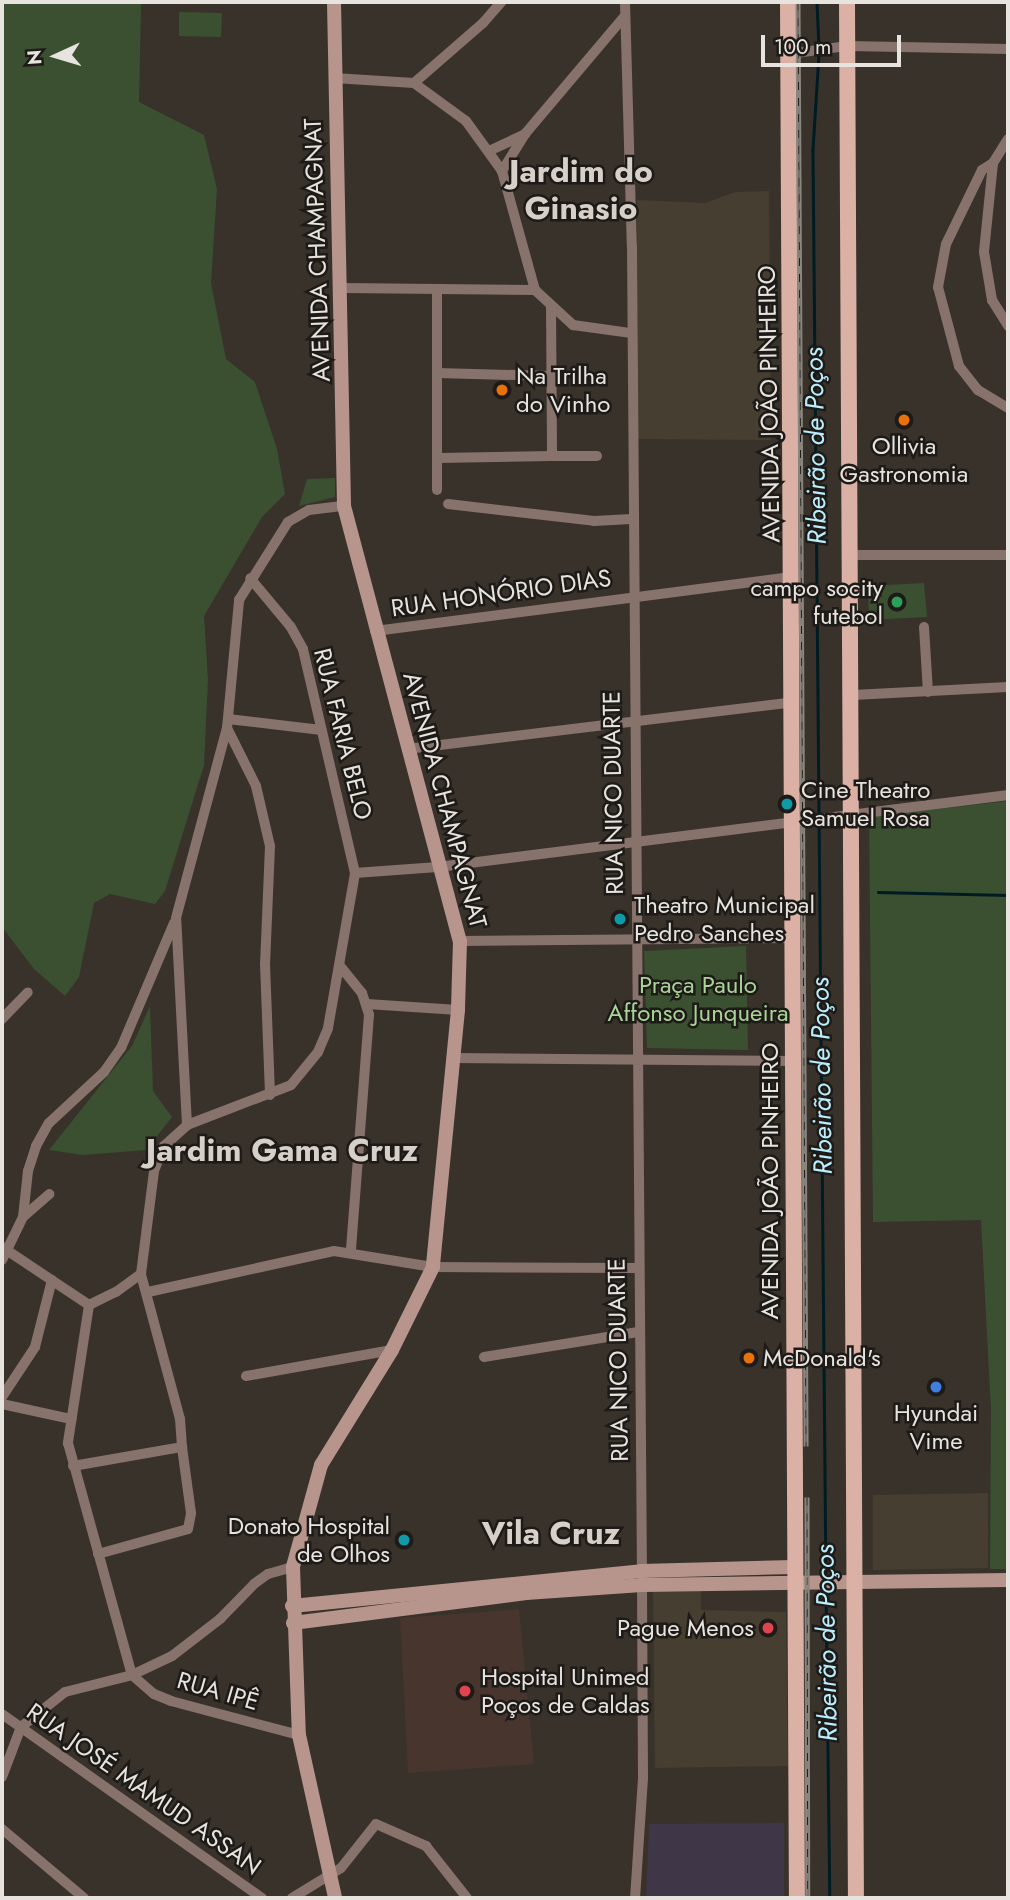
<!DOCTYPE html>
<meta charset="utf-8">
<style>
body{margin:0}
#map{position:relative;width:1010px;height:1900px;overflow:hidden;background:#38322b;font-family:Jost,sans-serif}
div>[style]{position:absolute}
.commercial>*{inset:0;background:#3f3747}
.built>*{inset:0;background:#473e32}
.medical>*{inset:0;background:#48362e}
.green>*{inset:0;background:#3a5030}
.stream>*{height:2.5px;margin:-1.25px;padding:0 1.25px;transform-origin:1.25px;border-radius:1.25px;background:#001c23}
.street>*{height:10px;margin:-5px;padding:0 5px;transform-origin:5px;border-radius:5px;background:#87726c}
.secondary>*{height:14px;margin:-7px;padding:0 7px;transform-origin:7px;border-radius:7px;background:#b7958c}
.primary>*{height:16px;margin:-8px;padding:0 8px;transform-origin:8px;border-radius:8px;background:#dbb0a5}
.rail>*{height:5px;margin-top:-2.5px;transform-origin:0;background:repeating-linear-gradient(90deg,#1d1a17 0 8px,#89857f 0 16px);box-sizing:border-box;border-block:2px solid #89857f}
.dots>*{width:19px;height:19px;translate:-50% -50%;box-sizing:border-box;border:4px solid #1d1a17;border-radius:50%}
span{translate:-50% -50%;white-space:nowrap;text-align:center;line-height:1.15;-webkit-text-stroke:5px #1d1a17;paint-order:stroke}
.street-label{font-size:24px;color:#e7e4df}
.poi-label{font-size:24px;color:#e7e4df}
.left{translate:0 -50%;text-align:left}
.right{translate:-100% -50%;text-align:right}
.park-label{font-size:24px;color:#a9d497}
.water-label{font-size:26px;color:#bbeefd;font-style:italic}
.district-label{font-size:32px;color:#d7d0c8;font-weight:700}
.frame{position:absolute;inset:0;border:4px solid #e7e4df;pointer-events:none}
.north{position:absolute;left:21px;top:21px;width:70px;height:70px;-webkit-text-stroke:5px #1d1a17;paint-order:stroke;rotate:266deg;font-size:19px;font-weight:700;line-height:28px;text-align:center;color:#e7e4df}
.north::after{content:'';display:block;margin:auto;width:24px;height:32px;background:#e7e4df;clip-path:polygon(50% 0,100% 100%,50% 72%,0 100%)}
.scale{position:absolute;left:761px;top:35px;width:140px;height:32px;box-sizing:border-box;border:4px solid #e7e4df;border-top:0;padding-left:9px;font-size:21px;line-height:24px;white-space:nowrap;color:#e7e4df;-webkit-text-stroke:5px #1d1a17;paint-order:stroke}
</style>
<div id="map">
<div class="commercial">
<i style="clip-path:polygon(784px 1823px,784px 1898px,646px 1898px,649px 1824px)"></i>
</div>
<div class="built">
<i style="clip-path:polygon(769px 191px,771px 440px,638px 439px,637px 200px,705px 203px,735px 192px)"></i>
<i style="clip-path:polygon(988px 1493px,988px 1568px,873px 1570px,873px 1495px)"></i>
<i style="clip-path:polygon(701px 1588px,701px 1610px,786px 1612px,788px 1766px,655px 1768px,653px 1591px)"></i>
</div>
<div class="medical">
<i style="clip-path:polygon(519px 1609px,534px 1764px,408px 1773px,400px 1618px)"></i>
</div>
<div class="green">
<i style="clip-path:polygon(2px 2px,141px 2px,139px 102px,204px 135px,217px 189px,211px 283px,226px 359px,255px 382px,277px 449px,285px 494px,262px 517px,204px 616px,208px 679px,204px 765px,165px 891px,155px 904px,110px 894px,94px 903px,79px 977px,65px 996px,34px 969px,2px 927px)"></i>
<i style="clip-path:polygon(179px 12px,222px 13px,221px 37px,179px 36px)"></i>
<i style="clip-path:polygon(335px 478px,335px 497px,299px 506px,307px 479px)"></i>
<i style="clip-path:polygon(924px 583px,927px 617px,869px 620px,868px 586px)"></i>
<i style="clip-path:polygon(1008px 801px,1008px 1569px,990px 1569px,991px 1410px,981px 1220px,873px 1222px,869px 817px)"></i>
<i style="clip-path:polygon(746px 946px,748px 1050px,647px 1048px,644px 951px)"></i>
<i style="clip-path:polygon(150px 1006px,153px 1091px,172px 1117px,146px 1150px,83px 1155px,49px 1150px,132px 1046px)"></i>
</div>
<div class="stream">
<i style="left:817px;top:2px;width:45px;rotate:87.5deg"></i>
<i style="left:819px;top:54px;width:96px;rotate:93.6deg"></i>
<i style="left:813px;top:150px;width:1426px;rotate:89.48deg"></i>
<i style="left:878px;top:892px;width:130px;rotate:1.3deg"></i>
<i style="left:826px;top:1587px;width:311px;rotate:89.3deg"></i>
</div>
<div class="street">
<i style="left:625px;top:2px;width:244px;rotate:88.4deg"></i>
<i style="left:632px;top:246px;width:1339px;rotate:89.57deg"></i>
<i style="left:642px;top:1585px;width:193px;rotate:89.7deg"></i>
<i style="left:643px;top:1778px;width:120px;rotate:93.8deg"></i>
<i style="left:789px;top:54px;width:59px;rotate:-7.9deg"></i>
<i style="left:847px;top:46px;width:161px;rotate:1.1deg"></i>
<i style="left:334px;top:78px;width:80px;rotate:3.6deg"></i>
<i style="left:414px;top:83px;width:64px;rotate:36.2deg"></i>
<i style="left:466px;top:121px;width:62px;rotate:54.2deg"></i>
<i style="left:502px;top:171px;width:123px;rotate:74.5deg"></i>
<i style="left:535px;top:290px;width:52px;rotate:42.6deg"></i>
<i style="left:573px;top:325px;width:59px;rotate:7.9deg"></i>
<i style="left:414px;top:83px;width:91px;rotate:-41deg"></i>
<i style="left:483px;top:23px;width:28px;rotate:-49deg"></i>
<i style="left:525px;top:134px;width:153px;rotate:-49.8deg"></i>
<i style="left:1008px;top:139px;width:28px;rotate:122deg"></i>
<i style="left:993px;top:163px;width:13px;rotate:148deg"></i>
<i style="left:982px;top:170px;width:82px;rotate:115.9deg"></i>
<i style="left:946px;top:244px;width:44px;rotate:100.5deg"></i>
<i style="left:938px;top:287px;width:82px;rotate:75.1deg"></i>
<i style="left:959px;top:366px;width:31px;rotate:52deg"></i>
<i style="left:978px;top:390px;width:35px;rotate:31deg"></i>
<i style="left:489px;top:151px;width:40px;rotate:-25deg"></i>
<i style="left:525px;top:134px;width:44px;rotate:121.9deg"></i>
<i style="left:993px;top:163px;width:89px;rotate:95.8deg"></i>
<i style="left:984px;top:252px;width:49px;rotate:80.5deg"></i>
<i style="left:992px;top:300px;width:31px;rotate:58deg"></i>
<i style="left:343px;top:288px;width:192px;rotate:0.6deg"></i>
<i style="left:437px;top:291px;width:199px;rotate:90deg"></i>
<i style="left:551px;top:306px;width:150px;rotate:89.6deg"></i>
<i style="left:552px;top:456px;width:45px"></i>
<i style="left:437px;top:373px;width:114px;rotate:1.5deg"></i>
<i style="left:438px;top:458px;width:114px;rotate:-1deg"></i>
<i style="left:448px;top:504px;width:147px;rotate:6.6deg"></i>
<i style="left:594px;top:521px;width:37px;rotate:-3deg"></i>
<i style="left:851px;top:555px;width:157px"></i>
<i style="left:924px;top:627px;width:65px;rotate:86.5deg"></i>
<i style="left:375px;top:631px;width:421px;rotate:-7.4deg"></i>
<i style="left:853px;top:695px;width:155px;rotate:-3deg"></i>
<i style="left:228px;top:719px;width:94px;rotate:6.7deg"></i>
<i style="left:227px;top:728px;width:65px;rotate:63.4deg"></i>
<i style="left:256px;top:786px;width:62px;rotate:76.9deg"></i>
<i style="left:270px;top:846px;width:118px;rotate:92.4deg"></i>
<i style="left:265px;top:964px;width:131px;rotate:87.8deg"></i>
<i style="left:407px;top:749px;width:389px;rotate:-6.9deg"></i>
<i style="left:355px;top:873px;width:83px;rotate:-4.1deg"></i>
<i style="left:438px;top:867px;width:575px;rotate:-7.2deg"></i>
<i style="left:460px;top:941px;width:333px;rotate:-0.5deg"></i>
<i style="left:340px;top:966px;width:35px;rotate:51deg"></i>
<i style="left:362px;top:993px;width:23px;rotate:72deg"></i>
<i style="left:369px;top:1015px;width:237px;rotate:94.4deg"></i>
<i style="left:367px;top:1004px;width:91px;rotate:3.8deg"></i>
<i style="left:2px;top:1019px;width:37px;rotate:-46deg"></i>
<i style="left:453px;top:1058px;width:339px;rotate:0.5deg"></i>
<i style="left:187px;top:1125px;width:207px;rotate:-93deg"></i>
<i style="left:176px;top:918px;width:197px;rotate:-75deg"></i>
<i style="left:227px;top:728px;width:129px;rotate:-84.6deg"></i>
<i style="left:239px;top:600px;width:92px;rotate:-57.9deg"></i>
<i style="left:288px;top:522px;width:24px;rotate:-30deg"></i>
<i style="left:309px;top:510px;width:35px;rotate:-7deg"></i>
<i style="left:23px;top:1217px;width:35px;rotate:-41deg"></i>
<i style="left:2px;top:1247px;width:105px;rotate:33.7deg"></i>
<i style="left:89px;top:1305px;width:30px;rotate:-26deg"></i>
<i style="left:116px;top:1292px;width:31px;rotate:-36deg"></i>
<i style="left:141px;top:1274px;width:104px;rotate:-82.8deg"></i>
<i style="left:154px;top:1171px;width:27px;rotate:-68deg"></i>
<i style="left:164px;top:1146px;width:31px;rotate:-42deg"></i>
<i style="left:187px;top:1125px;width:111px;rotate:-21deg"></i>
<i style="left:291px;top:1085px;width:43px;rotate:-50.7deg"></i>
<i style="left:318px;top:1052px;width:26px;rotate:-67deg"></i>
<i style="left:328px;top:1028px;width:157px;rotate:-80.1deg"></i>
<i style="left:355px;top:873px;width:230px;rotate:-103.1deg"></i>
<i style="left:303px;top:649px;width:26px;rotate:-119deg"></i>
<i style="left:290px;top:626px;width:62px;rotate:-129.8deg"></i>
<i style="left:2px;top:1260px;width:48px;rotate:-64deg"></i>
<i style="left:23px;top:1217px;width:46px;rotate:-83.8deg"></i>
<i style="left:28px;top:1171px;width:26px;rotate:-72deg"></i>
<i style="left:36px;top:1146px;width:26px;rotate:-61deg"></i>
<i style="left:49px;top:1123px;width:75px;rotate:-42.8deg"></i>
<i style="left:104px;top:1072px;width:29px;rotate:-55deg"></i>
<i style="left:121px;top:1048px;width:136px;rotate:-67deg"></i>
<i style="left:148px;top:1292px;width:190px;rotate:-12.4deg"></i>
<i style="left:334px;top:1251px;width:100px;rotate:9.2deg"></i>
<i style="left:433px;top:1267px;width:203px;rotate:0.3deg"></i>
<i style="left:89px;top:1305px;width:140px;rotate:98.7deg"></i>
<i style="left:68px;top:1443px;width:241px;rotate:74.6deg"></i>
<i style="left:132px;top:1675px;width:29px;rotate:41deg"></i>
<i style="left:154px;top:1694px;width:18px;rotate:22deg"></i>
<i style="left:171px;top:1701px;width:132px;rotate:14.9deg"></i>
<i style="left:484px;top:1357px;width:156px;rotate:-9.2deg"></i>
<i style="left:246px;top:1376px;width:148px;rotate:-10.1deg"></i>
<i style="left:2px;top:1397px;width:60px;rotate:-56.6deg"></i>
<i style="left:35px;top:1347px;width:69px;rotate:-75.8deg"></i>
<i style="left:2px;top:1404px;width:71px;rotate:12.3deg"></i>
<i style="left:73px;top:1466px;width:111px;rotate:-9.9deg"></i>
<i style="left:182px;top:1447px;width:28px;rotate:-94deg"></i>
<i style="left:180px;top:1419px;width:150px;rotate:-105.1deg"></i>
<i style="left:98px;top:1554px;width:93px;rotate:-15.5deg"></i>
<i style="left:188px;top:1529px;width:16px;rotate:-79deg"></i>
<i style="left:191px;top:1513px;width:67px;rotate:-97.8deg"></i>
<i style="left:2px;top:1714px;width:319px;rotate:35.3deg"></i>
<i style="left:2px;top:1777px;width:53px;rotate:-69.2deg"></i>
<i style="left:21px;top:1727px;width:56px;rotate:-38.5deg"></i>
<i style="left:65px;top:1692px;width:69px;rotate:-14.2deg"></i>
<i style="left:132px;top:1675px;width:44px;rotate:-25.4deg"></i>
<i style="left:172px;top:1656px;width:61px;rotate:-37.6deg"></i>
<i style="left:220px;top:1619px;width:49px;rotate:-45.8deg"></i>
<i style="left:254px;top:1584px;width:17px;rotate:-36deg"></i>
<i style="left:268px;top:1574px;width:26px;rotate:-16deg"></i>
<i style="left:2px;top:1829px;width:107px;rotate:40.1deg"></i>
<i style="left:292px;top:1898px;width:57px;rotate:-31.5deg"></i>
<i style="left:341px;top:1868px;width:56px;rotate:-51.5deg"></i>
<i style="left:376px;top:1824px;width:55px;rotate:23.7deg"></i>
<i style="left:426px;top:1846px;width:66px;rotate:51.7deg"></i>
</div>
<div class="secondary">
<i style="left:334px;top:2px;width:504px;rotate:88.86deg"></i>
<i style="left:344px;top:506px;width:450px;rotate:75.1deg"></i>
<i style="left:460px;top:941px;width:69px;rotate:91.7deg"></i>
<i style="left:458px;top:1010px;width:258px;rotate:95.6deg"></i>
<i style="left:433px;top:1267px;width:93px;rotate:116.3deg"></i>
<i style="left:392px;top:1350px;width:135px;rotate:121.7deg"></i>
<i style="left:321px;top:1465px;width:106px;rotate:105.4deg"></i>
<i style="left:293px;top:1567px;width:168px;rotate:88deg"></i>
<i style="left:299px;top:1735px;width:167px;rotate:77.5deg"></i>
<i style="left:292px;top:1606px;width:351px;rotate:-5.7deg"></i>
<i style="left:641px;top:1571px;width:152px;rotate:-1.5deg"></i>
<i style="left:293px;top:1623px;width:235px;rotate:-7.3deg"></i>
<i style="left:526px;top:1593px;width:116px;rotate:-3.9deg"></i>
<i style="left:642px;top:1585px;width:366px;rotate:-0.8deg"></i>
</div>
<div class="primary">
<i style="left:788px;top:2px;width:1896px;rotate:89.73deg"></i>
<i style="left:847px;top:2px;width:1896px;rotate:89.73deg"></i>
</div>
<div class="rail">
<i style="left:798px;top:2px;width:1444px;rotate:89.68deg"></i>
<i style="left:807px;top:1497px;width:401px;rotate:89.9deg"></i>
</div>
<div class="dots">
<i style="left:502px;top:390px;background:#e8710a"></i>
<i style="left:904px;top:420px;background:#e8710a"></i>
<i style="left:897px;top:602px;background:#2e9e5b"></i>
<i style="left:787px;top:804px;background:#0f9aa8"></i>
<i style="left:620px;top:919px;background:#0f9aa8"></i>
<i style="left:749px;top:1358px;background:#e8710a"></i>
<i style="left:936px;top:1387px;background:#3f7fe0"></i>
<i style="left:404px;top:1540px;background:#0f9aa8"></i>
<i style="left:768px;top:1628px;background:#e0444e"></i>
<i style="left:465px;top:1691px;background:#e0444e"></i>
</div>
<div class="street-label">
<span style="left:317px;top:250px;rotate:-92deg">AVENIDA CHAMPAGNAT</span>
<span style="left:769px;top:404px;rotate:-91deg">AVENIDA JOÃO PINHEIRO</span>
<span style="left:501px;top:593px;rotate:-8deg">RUA HONÓRIO DIAS</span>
<span style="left:343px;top:734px;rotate:76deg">RUA FARIA BELO</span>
<span style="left:613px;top:793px;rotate:-91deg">RUA NICO DUARTE</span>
<span style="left:445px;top:800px;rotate:75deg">AVENIDA CHAMPAGNAT</span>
<span style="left:770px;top:1181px;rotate:-90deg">AVENIDA JOÃO PINHEIRO</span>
<span style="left:618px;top:1360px;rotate:-91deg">RUA NICO DUARTE</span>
<span style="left:218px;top:1691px;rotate:16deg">RUA IPÊ</span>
<span style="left:144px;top:1789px;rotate:35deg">RUA JOSÉ MAMUD ASSAN</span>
</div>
<div class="poi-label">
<span class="left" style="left:516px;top:390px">Na Trilha<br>do Vinho</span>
<span style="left:904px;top:460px">Ollivia<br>Gastronomia</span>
<span class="right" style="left:883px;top:602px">campo socity<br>futebol</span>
<span class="left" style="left:801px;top:804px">Cine Theatro<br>Samuel Rosa</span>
<span class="left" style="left:634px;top:919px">Theatro Municipal<br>Pedro Sanches</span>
<span class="left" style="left:763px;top:1358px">McDonald's</span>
<span style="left:936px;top:1427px">Hyundai<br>Vime</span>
<span class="right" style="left:390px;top:1540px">Donato Hospital<br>de Olhos</span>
<span class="right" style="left:754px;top:1628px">Pague Menos</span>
<span class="left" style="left:481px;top:1691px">Hospital Unimed<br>Poços de Caldas</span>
</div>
<div class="park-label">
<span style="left:698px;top:999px">Praça Paulo<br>Affonso Junqueira</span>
</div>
<div class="water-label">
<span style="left:816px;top:446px;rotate:-91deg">Ribeirão de Poços</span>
<span style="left:822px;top:1076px;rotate:-91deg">Ribeirão de Poços</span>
<span style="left:827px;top:1643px;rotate:-91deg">Ribeirão de Poços</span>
</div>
<div class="district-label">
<span style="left:581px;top:190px">Jardim do<br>Ginasio</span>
<span style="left:282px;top:1150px">Jardim Gama Cruz</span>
<span style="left:551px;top:1533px">Vila Cruz</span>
</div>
<div class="frame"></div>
<div class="north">N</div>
<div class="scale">100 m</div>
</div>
